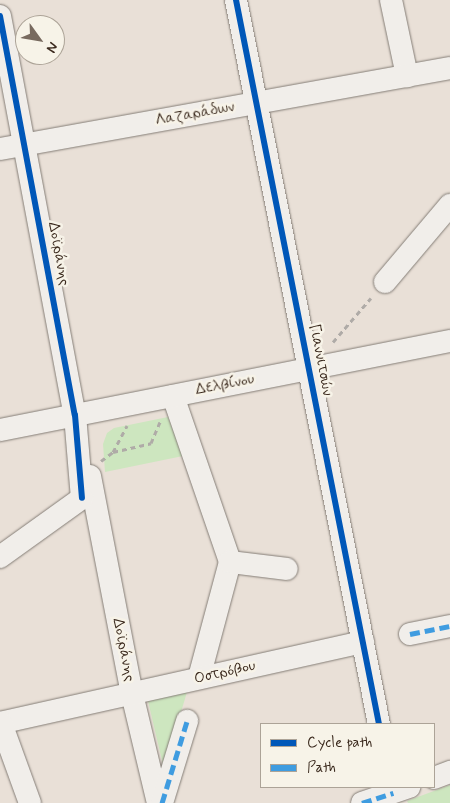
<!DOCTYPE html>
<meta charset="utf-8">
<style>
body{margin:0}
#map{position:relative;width:450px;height:803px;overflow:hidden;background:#e9e0d7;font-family:Mynerve,sans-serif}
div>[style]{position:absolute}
.green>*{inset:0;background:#cde6bf}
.path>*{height:3px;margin-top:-1.5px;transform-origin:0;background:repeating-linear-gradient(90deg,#afaba7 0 5px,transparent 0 9px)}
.roads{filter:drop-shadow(0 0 1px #847d76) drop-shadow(0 0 1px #847d76)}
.minor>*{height:22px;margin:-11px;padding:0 11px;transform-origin:11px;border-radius:11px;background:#f1eeea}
.quiet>*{height:5px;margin-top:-2.5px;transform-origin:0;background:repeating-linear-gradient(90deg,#3f9ce0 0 10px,transparent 0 15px)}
.cycleway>*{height:6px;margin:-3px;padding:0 3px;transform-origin:3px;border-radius:3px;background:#0057b8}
span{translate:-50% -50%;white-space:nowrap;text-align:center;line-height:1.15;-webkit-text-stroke:5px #f7f3e8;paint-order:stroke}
.street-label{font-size:15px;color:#3b2a1e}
.legend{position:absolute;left:260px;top:723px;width:175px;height:65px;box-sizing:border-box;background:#f7f3e8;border:1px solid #aca397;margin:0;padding:6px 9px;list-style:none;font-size:15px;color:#3b2a1e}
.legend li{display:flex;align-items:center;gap:10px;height:25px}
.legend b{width:25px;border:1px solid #aca397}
.north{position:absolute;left:15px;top:15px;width:50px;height:50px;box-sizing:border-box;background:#f7f3e8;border:1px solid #aca397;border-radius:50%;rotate:122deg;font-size:14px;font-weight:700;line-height:20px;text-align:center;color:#3b2a1e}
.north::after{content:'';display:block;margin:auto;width:18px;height:22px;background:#786a5f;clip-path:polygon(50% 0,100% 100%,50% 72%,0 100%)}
</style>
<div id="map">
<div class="green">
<i style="clip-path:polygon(168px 417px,183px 456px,105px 472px,103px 444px,107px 433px,114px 428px)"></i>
<i style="clip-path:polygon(187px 692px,164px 769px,148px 701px)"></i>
<i style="clip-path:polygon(450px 785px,450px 803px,408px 803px,407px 801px)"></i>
</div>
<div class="path">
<i style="left:333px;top:342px;width:58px;rotate:-49.2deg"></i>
<i style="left:113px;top:452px;width:39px;rotate:-13deg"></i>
<i style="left:151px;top:443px;width:23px;rotate:-67deg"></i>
<i style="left:101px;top:461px;width:15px;rotate:-37deg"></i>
<i style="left:113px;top:452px;width:30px;rotate:-62deg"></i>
</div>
<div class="roads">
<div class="minor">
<i style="left:236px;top:0;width:738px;rotate:78.83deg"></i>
<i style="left:391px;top:0;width:78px;rotate:78.1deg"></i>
<i style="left:0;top:16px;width:406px;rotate:79.4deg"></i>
<i style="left:75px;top:415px;width:83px;rotate:85.2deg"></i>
<i style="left:0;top:149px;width:457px;rotate:-10.2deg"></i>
<i style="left:385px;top:282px;width:101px;rotate:-49.8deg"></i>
<i style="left:173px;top:396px;width:176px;rotate:71deg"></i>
<i style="left:230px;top:562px;width:120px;rotate:105deg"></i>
<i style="left:0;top:430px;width:459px;rotate:-11.2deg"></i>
<i style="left:90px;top:476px;width:222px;rotate:79.1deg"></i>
<i style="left:132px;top:694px;width:112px;rotate:76.6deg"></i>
<i style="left:0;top:557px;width:101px;rotate:-35.7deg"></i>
<i style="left:230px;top:562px;width:57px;rotate:7deg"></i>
<i style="left:410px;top:634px;width:41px;rotate:-11.3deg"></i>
<i style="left:0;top:723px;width:372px;rotate:-12.6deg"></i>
<i style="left:1px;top:723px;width:85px;rotate:70.1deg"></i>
<i style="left:434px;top:778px;width:17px;rotate:-21deg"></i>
<i style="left:162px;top:803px;width:86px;rotate:-73deg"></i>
<i style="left:362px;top:803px;width:50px;rotate:-18.8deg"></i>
</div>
</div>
<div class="quiet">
<i style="left:410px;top:634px;width:41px;rotate:-11.3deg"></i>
<i style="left:162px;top:803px;width:86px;rotate:-73deg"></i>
<i style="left:362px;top:803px;width:33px;rotate:-18deg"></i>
</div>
<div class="cycleway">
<i style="left:236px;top:0;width:738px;rotate:78.83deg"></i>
<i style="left:0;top:16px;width:406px;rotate:79.4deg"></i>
<i style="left:75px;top:415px;width:83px;rotate:85.2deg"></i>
</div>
<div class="street-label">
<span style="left:195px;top:114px;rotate:-10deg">Λαζαράδων</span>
<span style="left:58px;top:254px;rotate:80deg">Δοϊράνης</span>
<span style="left:320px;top:360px;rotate:79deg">Γιαννιτσών</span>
<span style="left:225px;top:385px;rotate:-11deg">Δελβίνου</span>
<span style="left:123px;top:650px;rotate:79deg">Δοϊράνης</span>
<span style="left:225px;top:673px;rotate:-13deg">Οστρόβου</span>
</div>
<ul class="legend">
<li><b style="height:6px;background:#0057b8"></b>Cycle path</li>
<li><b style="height:6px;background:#3f9ce0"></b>Path</li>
</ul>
<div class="north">N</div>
</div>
